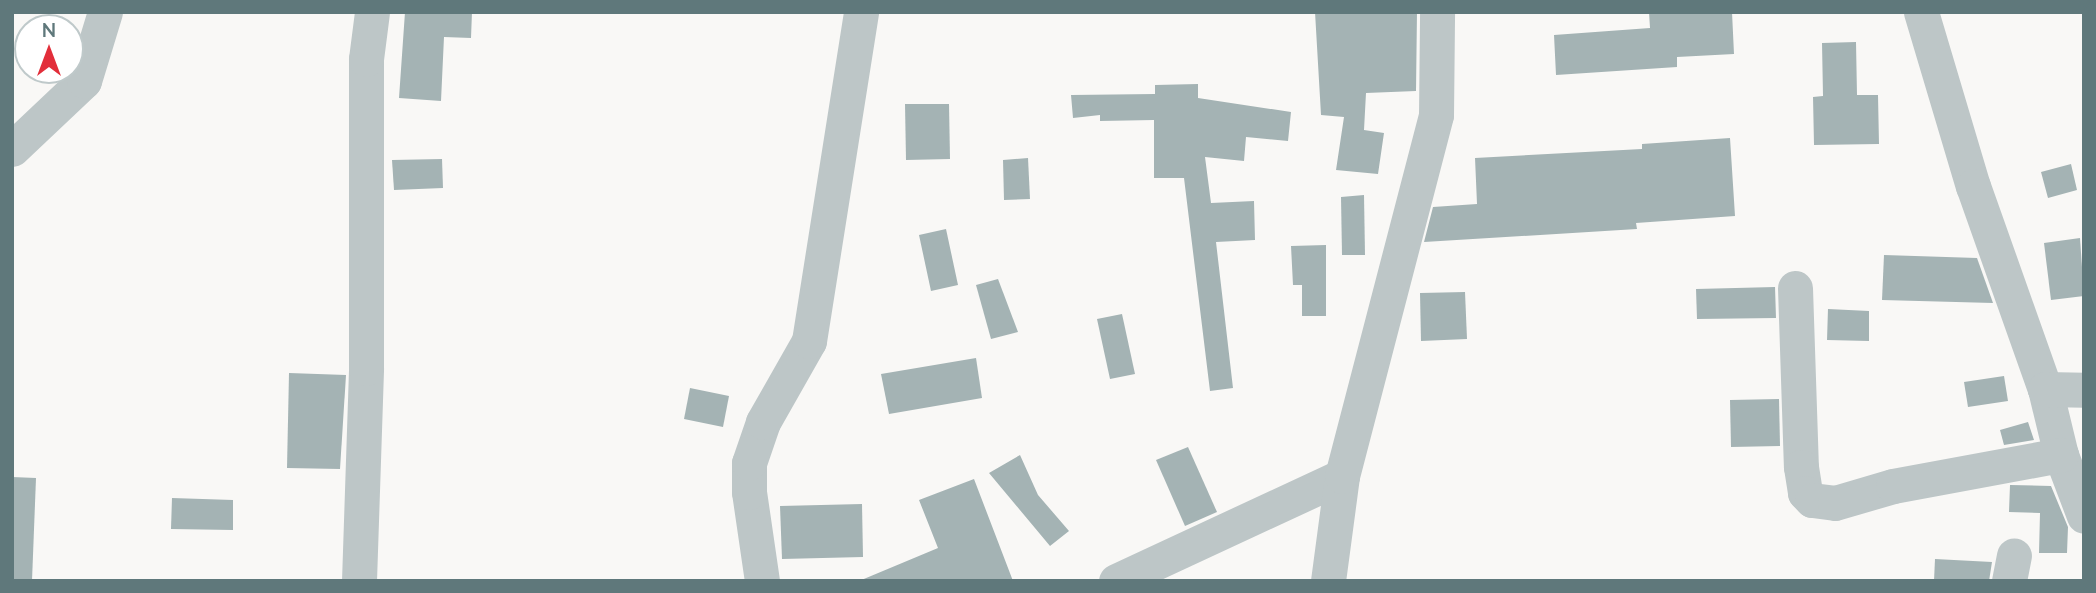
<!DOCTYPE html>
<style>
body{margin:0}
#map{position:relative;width:2096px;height:593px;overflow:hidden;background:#f9f8f6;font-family:Mulish,sans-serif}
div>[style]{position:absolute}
.building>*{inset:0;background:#a4b3b4}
.minor>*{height:35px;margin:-17.5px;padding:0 17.5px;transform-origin:17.5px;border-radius:17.5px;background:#bdc6c7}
span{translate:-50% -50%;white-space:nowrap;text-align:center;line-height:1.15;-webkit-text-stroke:7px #fff;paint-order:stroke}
.frame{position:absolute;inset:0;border:14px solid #5f787b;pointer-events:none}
.north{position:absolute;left:14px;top:14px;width:70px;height:70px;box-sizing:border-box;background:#fff;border:2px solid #bfc9ca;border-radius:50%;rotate:0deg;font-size:19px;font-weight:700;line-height:28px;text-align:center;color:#5f787b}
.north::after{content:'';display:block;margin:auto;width:24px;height:32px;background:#e22e3a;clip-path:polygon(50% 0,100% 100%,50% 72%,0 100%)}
</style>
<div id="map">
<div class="building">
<i style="clip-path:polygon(405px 12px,472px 12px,471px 38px,444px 37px,441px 101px,399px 98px)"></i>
<i style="clip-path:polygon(1315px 12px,1417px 12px,1416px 91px,1366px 93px,1364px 130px,1384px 133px,1378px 174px,1336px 170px,1344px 117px,1321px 115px)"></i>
<i style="clip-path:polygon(1649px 12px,1732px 12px,1734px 54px,1677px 57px,1677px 67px,1556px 75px,1554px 35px,1650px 28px)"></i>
<i style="clip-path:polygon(1856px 42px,1857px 95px,1878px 95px,1879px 144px,1814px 145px,1813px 97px,1823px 96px,1822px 43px)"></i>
<i style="clip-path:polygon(1198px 84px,1198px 98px,1291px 112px,1288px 141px,1246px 137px,1244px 161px,1205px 157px,1211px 203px,1254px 201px,1255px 240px,1216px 242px,1233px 388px,1210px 391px,1184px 178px,1154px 178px,1154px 120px,1100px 121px,1100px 115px,1073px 118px,1071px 95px,1155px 94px,1155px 85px)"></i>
<i style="clip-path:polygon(905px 104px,949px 104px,950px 159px,906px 160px)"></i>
<i style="clip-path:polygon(1730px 138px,1735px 216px,1636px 223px,1637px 229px,1424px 242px,1433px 207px,1477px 204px,1475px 158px,1642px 149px,1642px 144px)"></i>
<i style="clip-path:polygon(1028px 158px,1030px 199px,1004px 200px,1003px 160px)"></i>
<i style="clip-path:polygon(442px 159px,443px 188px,394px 190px,392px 160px)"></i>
<i style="clip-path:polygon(2071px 164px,2077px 190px,2048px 198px,2041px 172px)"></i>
<i style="clip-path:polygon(1364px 195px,1365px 255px,1342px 255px,1341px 197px)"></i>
<i style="clip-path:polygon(946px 229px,958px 285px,931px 291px,919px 235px)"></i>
<i style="clip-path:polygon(2080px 238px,2084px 296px,2051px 300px,2044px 243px)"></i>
<i style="clip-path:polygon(1326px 245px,1326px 316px,1302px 316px,1302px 285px,1293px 285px,1291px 246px)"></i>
<i style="clip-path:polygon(1884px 255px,1977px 258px,1993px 303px,1882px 300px)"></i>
<i style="clip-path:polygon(998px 279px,1018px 332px,991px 339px,976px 285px)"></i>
<i style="clip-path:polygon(1775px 287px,1776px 318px,1697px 319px,1696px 289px)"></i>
<i style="clip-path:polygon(1465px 292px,1467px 339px,1421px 341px,1420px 293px)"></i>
<i style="clip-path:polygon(1828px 309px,1869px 311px,1869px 341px,1827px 340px)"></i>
<i style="clip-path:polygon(1122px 314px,1135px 374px,1110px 379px,1097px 319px)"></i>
<i style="clip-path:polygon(976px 358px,982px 398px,889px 414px,881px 374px)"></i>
<i style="clip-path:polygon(289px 373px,346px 375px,340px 469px,287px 468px)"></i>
<i style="clip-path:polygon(2004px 376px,2008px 401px,1968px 407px,1964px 382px)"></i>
<i style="clip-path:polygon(690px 388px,729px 396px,723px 427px,684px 419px)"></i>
<i style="clip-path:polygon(1779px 399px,1780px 446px,1731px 447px,1730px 400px)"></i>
<i style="clip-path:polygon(2028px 422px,2034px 440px,2004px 445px,2000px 430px)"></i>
<i style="clip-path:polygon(1188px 447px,1217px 512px,1185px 526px,1156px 460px)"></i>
<i style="clip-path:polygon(1020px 455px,1038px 495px,1069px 531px,1050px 546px,989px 473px)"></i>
<i style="clip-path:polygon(12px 477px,36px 478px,32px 581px,12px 581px)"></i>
<i style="clip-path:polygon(974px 479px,1013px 581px,859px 581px,938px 548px,919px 500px)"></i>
<i style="clip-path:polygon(2010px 485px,2051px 486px,2068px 527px,2067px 553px,2039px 553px,2040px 513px,2009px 512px)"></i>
<i style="clip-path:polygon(172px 498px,233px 500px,233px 530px,171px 529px)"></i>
<i style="clip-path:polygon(862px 504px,863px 557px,782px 559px,780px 506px)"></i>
<i style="clip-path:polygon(1935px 559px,1992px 562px,1989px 581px,1934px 581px)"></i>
</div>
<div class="minor">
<i style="left:1921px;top:12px;width:182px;rotate:73.4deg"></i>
<i style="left:1973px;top:186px;width:215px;rotate:70.5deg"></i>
<i style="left:2045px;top:389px;width:68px;rotate:76.4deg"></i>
<i style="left:2061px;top:455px;width:65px;rotate:69.3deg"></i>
<i style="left:12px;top:149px;width:99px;rotate:-43.4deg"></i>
<i style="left:84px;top:81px;width:72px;rotate:-73.1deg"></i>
<i style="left:1795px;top:288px;width:179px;rotate:88.1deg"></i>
<i style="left:1801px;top:467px;width:26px;rotate:81deg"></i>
<i style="left:1805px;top:493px;width:10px;rotate:45deg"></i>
<i style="left:1812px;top:500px;width:23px;rotate:7deg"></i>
<i style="left:1835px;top:503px;width:60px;rotate:-16.3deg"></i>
<i style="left:1893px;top:486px;width:171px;rotate:-10.5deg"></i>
<i style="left:2045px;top:389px;width:39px;rotate:1deg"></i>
<i style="left:359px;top:581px;width:213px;rotate:-88.1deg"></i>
<i style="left:366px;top:368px;width:309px;rotate:-90deg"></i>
<i style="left:366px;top:59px;width:47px;rotate:-82.7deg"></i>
<i style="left:762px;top:581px;width:90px;rotate:-98.3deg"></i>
<i style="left:749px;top:492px;width:29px;rotate:-90deg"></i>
<i style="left:749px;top:463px;width:43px;rotate:-71.1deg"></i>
<i style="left:763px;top:422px;width:93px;rotate:-60.4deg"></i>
<i style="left:809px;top:341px;width:333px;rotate:-81deg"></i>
<i style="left:1116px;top:581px;width:249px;rotate:-24.9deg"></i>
<i style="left:1328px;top:581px;width:106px;rotate:-82.4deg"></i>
<i style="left:1342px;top:476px;width:373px;rotate:-75.4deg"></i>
<i style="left:1436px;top:115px;width:103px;rotate:-89.4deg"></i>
<i style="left:2009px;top:581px;width:26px;rotate:-79deg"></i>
</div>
<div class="frame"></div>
<div class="north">N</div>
</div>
